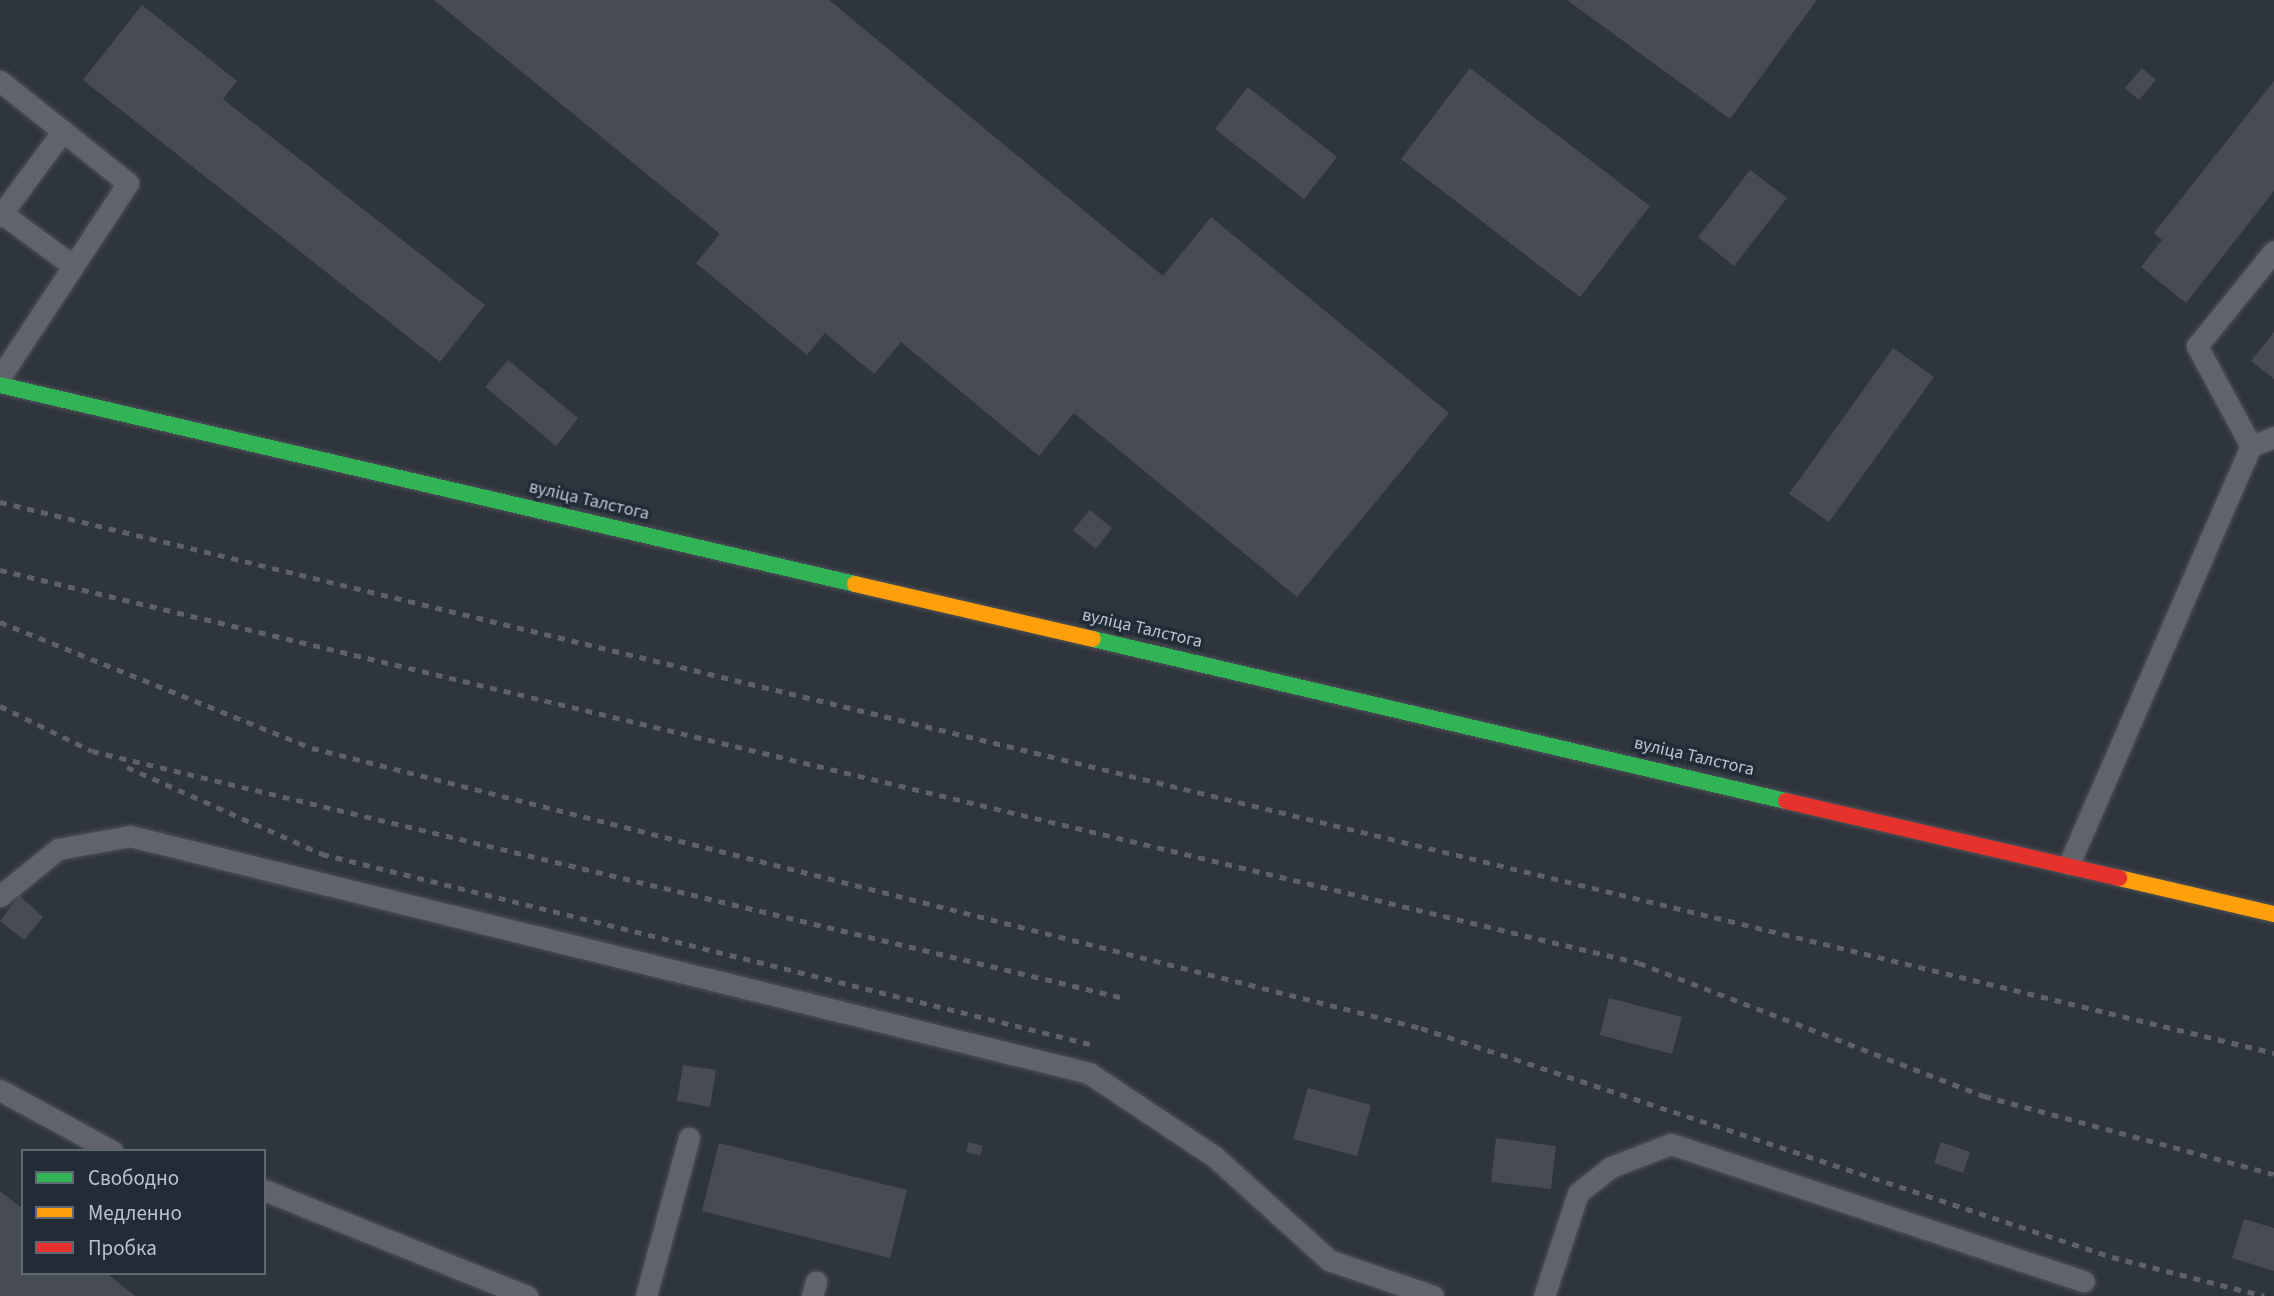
<!DOCTYPE html>
<meta charset="utf-8">
<style>
body{margin:0}
#map{position:relative;width:2274px;height:1296px;overflow:hidden;background:#2f353c;font-family:"Source Sans 3",sans-serif}
div>[style]{position:absolute}
.building>*{inset:0;background:#474c52}
.roads{filter:drop-shadow(0 0 2px #4d5157) drop-shadow(0 0 2px #4d5157)}
.lane>*{height:21px;margin:-10.5px;padding:0 10.5px;transform-origin:10.5px;border-radius:10.5px;background:#60646a}
.fast>*{height:16px;margin:-8px;padding:0 8px;transform-origin:8px;border-radius:8px;background:#30b455}
.slow>*{height:16px;margin:-8px;padding:0 8px;transform-origin:8px;border-radius:8px;background:#ff9f0a}
.jam>*{height:16px;margin:-8px;padding:0 8px;transform-origin:8px;border-radius:8px;background:#e5322d}
.rail>*{height:5px;margin-top:-2.5px;transform-origin:0;background:repeating-linear-gradient(90deg,#5e6268 0 7px,transparent 0 14px)}
span{translate:-50% -50%;white-space:nowrap;text-align:center;line-height:1.15;-webkit-text-stroke:7px #222c37;paint-order:stroke}
.street-label{font-size:18px;color:#bbc2cb}
.legend{position:absolute;left:21px;top:1149px;width:245px;height:126px;box-sizing:border-box;background:#222c37;border:2px solid #5f6872;margin:0;padding:9px 12px;list-style:none;font-size:21px;color:#bbc2cb}
.legend li{display:flex;align-items:center;gap:14px;height:35px}
.legend b{width:35px;border:2px solid #5f6872}
</style>
<div id="map">
<div class="building">
<i style="clip-path:polygon(434px 0,829px 0,1163px 276px,1211px 217px,1449px 413px,1297px 597px,1074px 413px,1039px 456px,901px 342px,874px 374px,825px 333px,807px 355px,696px 263px,720px 234px)"></i>
<i style="clip-path:polygon(1567px 0,1817px 0,1730px 119px)"></i>
<i style="clip-path:polygon(142px 5px,237px 81px,223px 99px,485px 305px,440px 362px,83px 80px)"></i>
<i style="clip-path:polygon(1470px 68px,1650px 206px,1580px 297px,1401px 159px)"></i>
<i style="clip-path:polygon(2142px 68px,2156px 80px,2139px 100px,2125px 88px)"></i>
<i style="clip-path:polygon(2274px 81px,2274px 191px,2186px 303px,2141px 267px,2162px 240px,2154px 233px)"></i>
<i style="clip-path:polygon(1248px 87px,1337px 157px,1304px 199px,1215px 129px)"></i>
<i style="clip-path:polygon(1750px 170px,1787px 198px,1734px 266px,1698px 237px)"></i>
<i style="clip-path:polygon(2274px 332px,2274px 379px,2251px 361px)"></i>
<i style="clip-path:polygon(1893px 348px,1934px 377px,1829px 522px,1789px 494px)"></i>
<i style="clip-path:polygon(508px 360px,578px 418px,556px 446px,485px 387px)"></i>
<i style="clip-path:polygon(1090px 510px,1112px 528px,1096px 549px,1073px 530px)"></i>
<i style="clip-path:polygon(19px 895px,43px 917px,24px 940px,0 921px)"></i>
<i style="clip-path:polygon(1609px 998px,1682px 1017px,1672px 1054px,1600px 1035px)"></i>
<i style="clip-path:polygon(683px 1065px,716px 1070px,710px 1107px,677px 1101px)"></i>
<i style="clip-path:polygon(1308px 1088px,1371px 1105px,1357px 1156px,1293px 1139px)"></i>
<i style="clip-path:polygon(1496px 1138px,1556px 1146px,1551px 1189px,1491px 1182px)"></i>
<i style="clip-path:polygon(969px 1142px,983px 1146px,980px 1156px,966px 1152px)"></i>
<i style="clip-path:polygon(1941px 1142px,1970px 1152px,1963px 1173px,1934px 1163px)"></i>
<i style="clip-path:polygon(719px 1143px,907px 1190px,890px 1258px,702px 1211px)"></i>
<i style="clip-path:polygon(0 1191px,23px 1209px,23px 1273px,106px 1273px,135px 1296px,0 1296px)"></i>
<i style="clip-path:polygon(2244px 1219px,2274px 1228px,2274px 1271px,2232px 1258px)"></i>
</div>
<div class="roads">
<div class="lane">
<i style="left:0;top:81px;width:164px;rotate:38.6deg"></i>
<i style="left:128px;top:183px;width:232px;rotate:123.4deg"></i>
<i style="left:0;top:212px;width:89px;rotate:36.4deg"></i>
<i style="left:0;top:216px;width:106px;rotate:-53.5deg"></i>
<i style="left:2251px;top:446px;width:114px;rotate:-118.4deg"></i>
<i style="left:2197px;top:346px;width:122px;rotate:-51deg"></i>
<i style="left:2069px;top:864px;width:456px;rotate:-66.5deg"></i>
<i style="left:2251px;top:446px;width:25px;rotate:-21deg"></i>
<i style="left:0;top:896px;width:75px;rotate:-39deg"></i>
<i style="left:58px;top:849px;width:73px;rotate:-10.2deg"></i>
<i style="left:130px;top:836px;width:988px;rotate:13.88deg"></i>
<i style="left:1089px;top:1073px;width:151px;rotate:33.7deg"></i>
<i style="left:1215px;top:1157px;width:154px;rotate:42.1deg"></i>
<i style="left:1329px;top:1260px;width:110px;rotate:19.1deg"></i>
<i style="left:0;top:1090px;width:128px;rotate:28.6deg"></i>
<i style="left:264px;top:1190px;width:284px;rotate:22deg"></i>
<i style="left:646px;top:1296px;width:164px;rotate:-74.8deg"></i>
<i style="left:812px;top:1296px;width:15px;rotate:-74deg"></i>
<i style="left:1544px;top:1296px;width:108px;rotate:-71.7deg"></i>
<i style="left:1578px;top:1193px;width:42px;rotate:-38.2deg"></i>
<i style="left:1611px;top:1167px;width:64px;rotate:-21deg"></i>
<i style="left:1671px;top:1144px;width:435px;rotate:18.4deg"></i>
</div>
<div class="fast">
<i style="left:0;top:385px;width:878px;rotate:13.1deg"></i>
<i style="left:1093px;top:639px;width:712px;rotate:13.16deg"></i>
</div>
<div class="slow">
<i style="left:855px;top:584px;width:244px;rotate:13deg"></i>
<i style="left:2119px;top:878px;width:159px;rotate:13.1deg"></i>
</div>
<div class="jam">
<i style="left:1786px;top:801px;width:342px;rotate:13deg"></i>
</div>
</div>
<div class="rail">
<i style="left:0;top:502px;width:2340px;rotate:13.62deg"></i>
<i style="left:0;top:570px;width:1685px;rotate:13.48deg"></i>
<i style="left:1639px;top:963px;width:370px;rotate:21.1deg"></i>
<i style="left:1984px;top:1096px;width:300px;rotate:15.1deg"></i>
<i style="left:0;top:622px;width:336px;rotate:22deg"></i>
<i style="left:312px;top:748px;width:1144px;rotate:14.17deg"></i>
<i style="left:1421px;top:1028px;width:728px;rotate:18.34deg"></i>
<i style="left:2112px;top:1257px;width:157px;rotate:14.4deg"></i>
<i style="left:0;top:706px;width:102px;rotate:26.1deg"></i>
<i style="left:92px;top:751px;width:1061px;rotate:13.46deg"></i>
<i style="left:127px;top:767px;width:214px;rotate:24deg"></i>
<i style="left:322px;top:854px;width:795px;rotate:13.9deg"></i>
</div>
<div class="street-label">
<span style="left:589px;top:501px;rotate:13deg">вуліца Талстога</span>
<span style="left:1142px;top:629px;rotate:13deg">вуліца Талстога</span>
<span style="left:1694px;top:757px;rotate:13deg">вуліца Талстога</span>
</div>
<ul class="legend">
<li><b style="height:9px;background:#30b455"></b>Свободно</li>
<li><b style="height:9px;background:#ff9f0a"></b>Медленно</li>
<li><b style="height:9px;background:#e5322d"></b>Пробка</li>
</ul>
</div>
